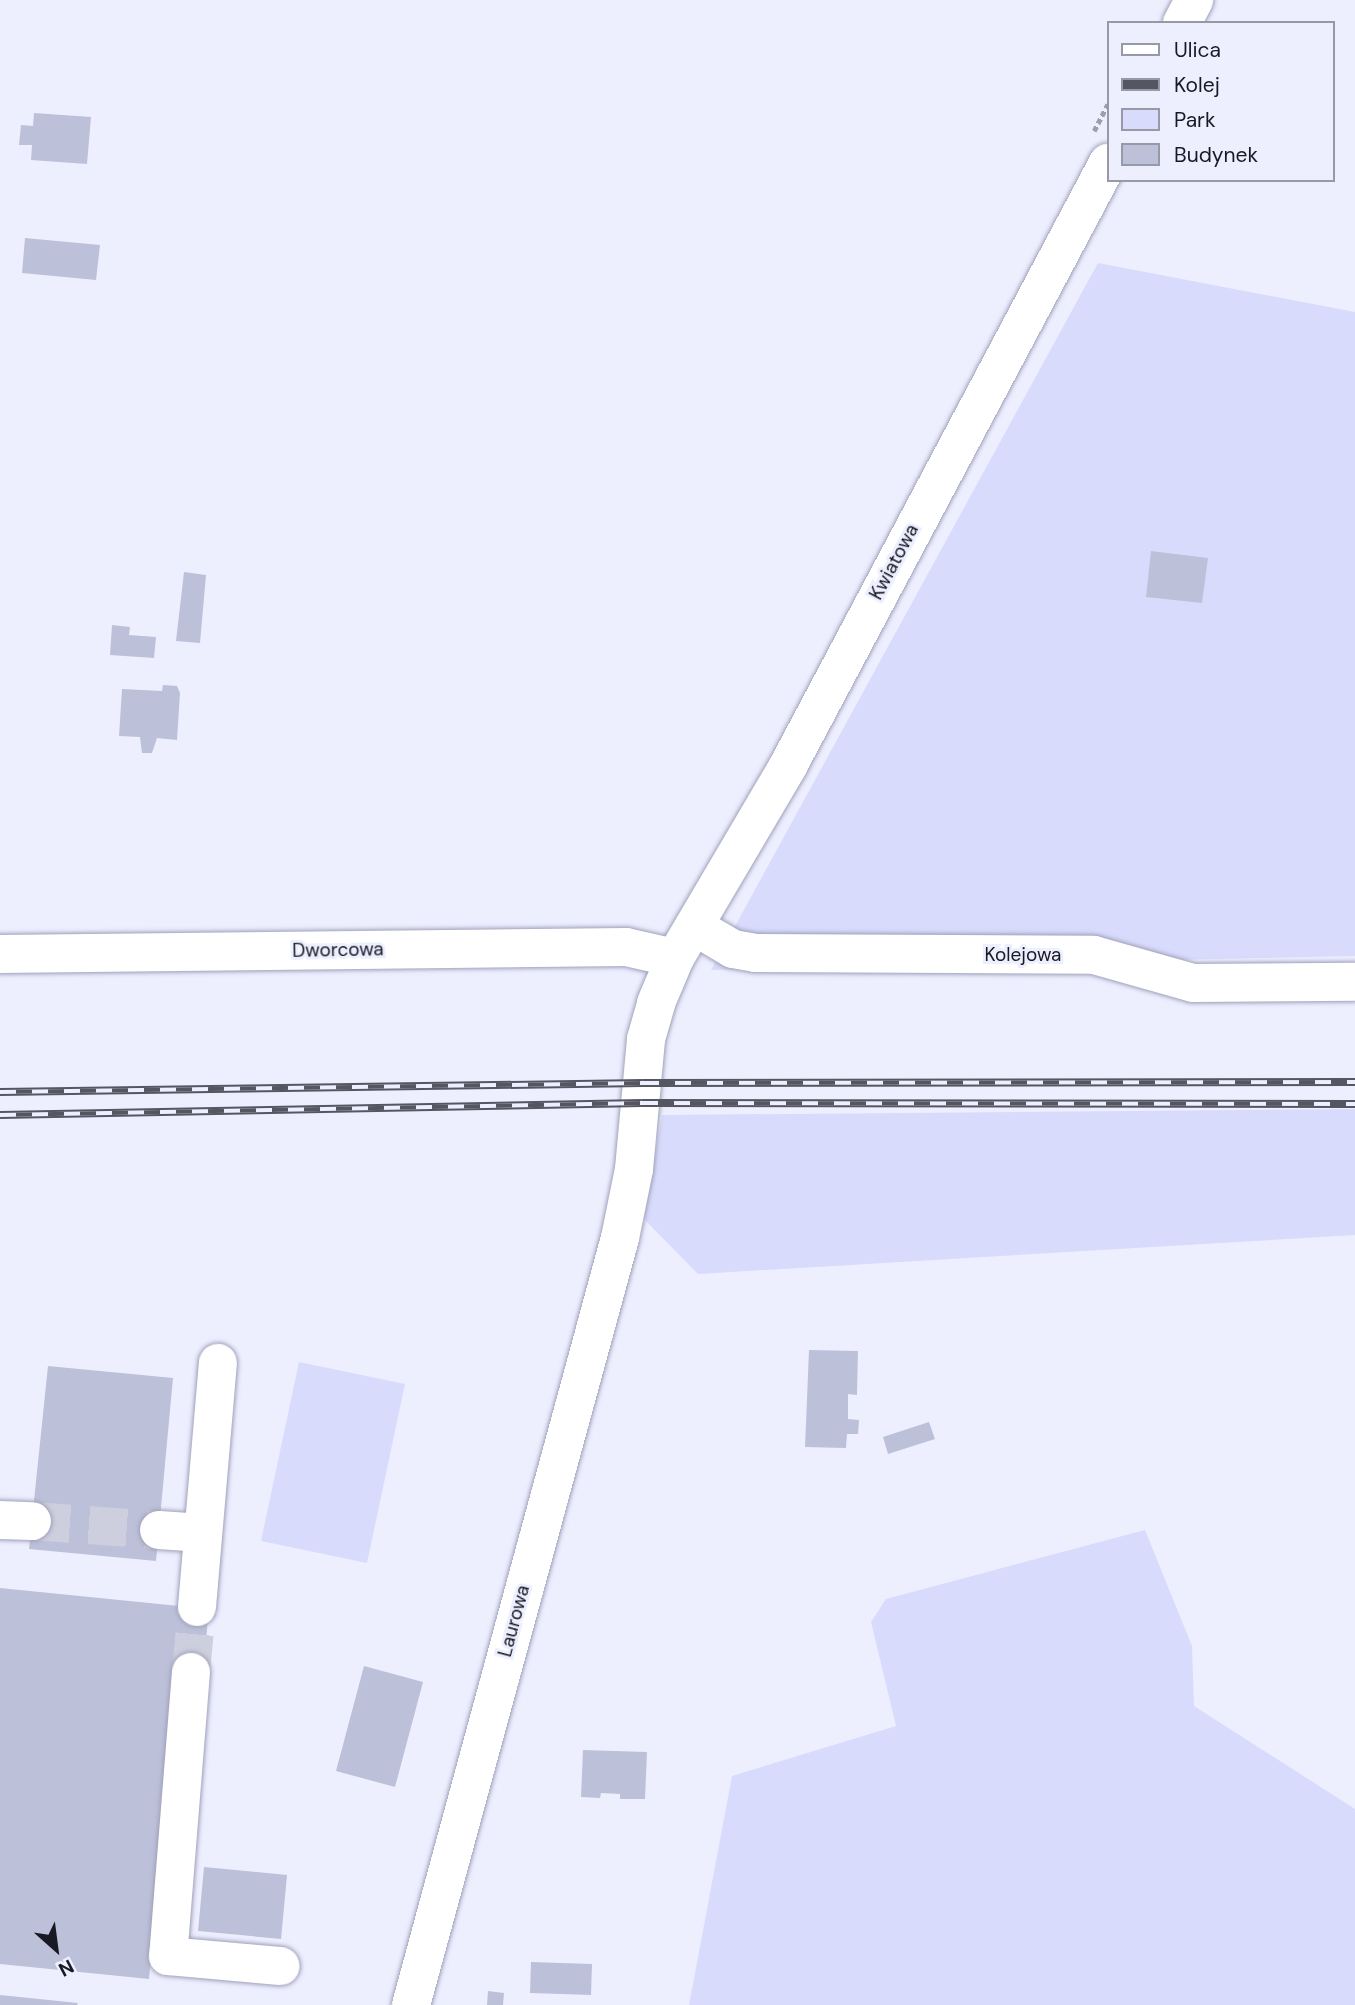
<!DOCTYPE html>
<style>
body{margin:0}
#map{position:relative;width:1355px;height:2005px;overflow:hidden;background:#edefff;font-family:"DM Sans",sans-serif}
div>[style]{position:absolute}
.green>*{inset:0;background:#d8dbfc}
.building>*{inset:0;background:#bdc0d9}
.minor-tunnel>*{height:38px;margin-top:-19px;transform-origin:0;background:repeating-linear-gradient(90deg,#cdcfde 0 38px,transparent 0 57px)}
.path>*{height:4.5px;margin-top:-2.25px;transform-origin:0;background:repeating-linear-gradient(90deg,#9d9eac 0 5px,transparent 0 8.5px)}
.roads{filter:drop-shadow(0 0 2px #9fa1ba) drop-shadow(0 0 2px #9fa1ba)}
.minor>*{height:38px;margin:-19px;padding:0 19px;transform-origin:19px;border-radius:19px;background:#fff}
.rail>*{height:8px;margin-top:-4px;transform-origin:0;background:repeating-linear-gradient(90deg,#edefff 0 16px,#555661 0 32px);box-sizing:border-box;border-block:2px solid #555661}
span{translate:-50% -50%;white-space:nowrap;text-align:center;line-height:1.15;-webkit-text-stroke:6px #edefff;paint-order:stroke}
.street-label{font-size:19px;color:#191923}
.legend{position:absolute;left:1107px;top:21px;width:228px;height:161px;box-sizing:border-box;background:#edefff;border:2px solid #9899a7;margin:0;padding:9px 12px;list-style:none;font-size:21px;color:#191923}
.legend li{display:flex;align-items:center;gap:14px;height:35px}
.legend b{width:35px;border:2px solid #9899a7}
.north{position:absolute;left:21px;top:1914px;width:70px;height:70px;-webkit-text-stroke:5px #edefff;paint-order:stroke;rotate:152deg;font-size:19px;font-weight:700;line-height:28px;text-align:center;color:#191923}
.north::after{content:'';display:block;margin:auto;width:24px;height:32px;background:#191923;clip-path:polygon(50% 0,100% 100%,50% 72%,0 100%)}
</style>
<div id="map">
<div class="green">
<i style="clip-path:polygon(1098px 263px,1355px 312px,1355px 956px,711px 970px)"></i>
<i style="clip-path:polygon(1355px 1109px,1355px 1235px,698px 1274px,644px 1219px,662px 1115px)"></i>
<i style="clip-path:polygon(299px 1362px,405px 1384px,367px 1563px,261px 1541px)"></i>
<i style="clip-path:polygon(1145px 1530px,1192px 1646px,1194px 1706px,1355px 1809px,1355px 2005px,689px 2005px,732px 1776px,896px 1726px,871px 1622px,886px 1599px)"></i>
</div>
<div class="building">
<i style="clip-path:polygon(34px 113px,91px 117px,87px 164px,31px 160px,32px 145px,19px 145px,21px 125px,33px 126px)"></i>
<i style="clip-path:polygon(25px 238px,100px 245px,96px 280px,22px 273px)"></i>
<i style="clip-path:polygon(1151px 551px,1208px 558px,1202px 603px,1146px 597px)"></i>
<i style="clip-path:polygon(184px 572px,206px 575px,200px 643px,176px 641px)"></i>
<i style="clip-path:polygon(112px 625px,130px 627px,129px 635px,156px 637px,154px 658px,110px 655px)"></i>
<i style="clip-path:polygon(163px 685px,177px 686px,180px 693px,177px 740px,157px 738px,152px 753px,142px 753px,140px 737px,119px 736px,122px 689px,162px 691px)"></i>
<i style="clip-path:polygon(809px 1350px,858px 1351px,857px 1395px,848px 1394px,848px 1419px,859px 1420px,858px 1434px,847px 1434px,846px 1448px,805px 1447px)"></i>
<i style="clip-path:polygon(48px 1366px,173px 1378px,156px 1561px,29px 1549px)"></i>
<i style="clip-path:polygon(929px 1422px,935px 1439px,888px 1454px,883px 1437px)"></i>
<i style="clip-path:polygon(0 1588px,209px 1609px,203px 1672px,179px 1670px,149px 1979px,0 1964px)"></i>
<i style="clip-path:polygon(364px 1666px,423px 1682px,395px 1787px,336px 1771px)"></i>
<i style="clip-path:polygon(583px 1750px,647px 1752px,645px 1799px,620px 1799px,620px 1794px,601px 1793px,600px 1798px,581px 1797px)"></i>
<i style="clip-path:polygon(204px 1867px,287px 1875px,281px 1939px,198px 1931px)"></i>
<i style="clip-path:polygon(531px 1962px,592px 1964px,591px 1995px,530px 1993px)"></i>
<i style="clip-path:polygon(488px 1991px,504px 1993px,503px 2005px,487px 2005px)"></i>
<i style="clip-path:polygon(0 1995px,78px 2003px,77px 2005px,0 2005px)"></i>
</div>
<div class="minor-tunnel">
<i style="left:32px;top:1521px;width:127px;rotate:4.1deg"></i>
<i style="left:191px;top:1672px;width:65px;rotate:-84.7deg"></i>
</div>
<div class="path">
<i style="left:1094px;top:131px;width:30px;rotate:-63deg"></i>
</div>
<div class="roads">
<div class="minor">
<i style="left:1182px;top:23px;width:26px;rotate:-62deg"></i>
<i style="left:694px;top:926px;width:45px;rotate:30.5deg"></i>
<i style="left:733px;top:949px;width:22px;rotate:10deg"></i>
<i style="left:755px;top:953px;width:339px;rotate:0.3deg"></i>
<i style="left:1094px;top:955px;width:103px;rotate:15.8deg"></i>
<i style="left:1193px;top:983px;width:162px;rotate:-0.4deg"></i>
<i style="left:0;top:954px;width:626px;rotate:-0.64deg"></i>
<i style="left:626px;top:947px;width:50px;rotate:12.7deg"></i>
<i style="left:0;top:1520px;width:32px;rotate:2deg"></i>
<i style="left:159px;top:1530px;width:44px;rotate:3.9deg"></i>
<i style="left:197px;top:1607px;width:245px;rotate:-85.1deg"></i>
<i style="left:191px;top:1672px;width:285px;rotate:94.6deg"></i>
<i style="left:168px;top:1956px;width:113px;rotate:5.1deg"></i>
<i style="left:411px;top:2005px;width:795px;rotate:-74.76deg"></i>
<i style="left:620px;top:1238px;width:70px;rotate:-78.5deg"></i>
<i style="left:634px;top:1169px;width:131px;rotate:-84.7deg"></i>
<i style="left:646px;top:1039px;width:37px;rotate:-74deg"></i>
<i style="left:656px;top:1003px;width:49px;rotate:-67.1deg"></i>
<i style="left:675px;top:958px;width:223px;rotate:-59.5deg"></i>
<i style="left:788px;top:766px;width:683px;rotate:-62.05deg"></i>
</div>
</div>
<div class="rail">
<i style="left:0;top:1092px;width:643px;rotate:-0.8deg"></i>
<i style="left:643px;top:1083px;width:712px;rotate:-0.08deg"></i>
<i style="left:0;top:1115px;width:642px;rotate:-1.07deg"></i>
<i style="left:642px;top:1103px;width:713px;rotate:0.08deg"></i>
</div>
<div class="street-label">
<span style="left:894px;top:562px;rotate:-62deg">Kwiatowa</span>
<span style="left:338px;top:950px;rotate:-1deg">Dworcowa</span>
<span style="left:1023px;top:955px">Kolejowa</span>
<span style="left:514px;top:1621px;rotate:-75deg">Laurowa</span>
</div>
<ul class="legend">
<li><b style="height:9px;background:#fff"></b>Ulica</li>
<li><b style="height:9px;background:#555661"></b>Kolej</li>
<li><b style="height:19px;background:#d8dbfc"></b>Park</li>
<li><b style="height:19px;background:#bdc0d9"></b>Budynek</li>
</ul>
<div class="north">N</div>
</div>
